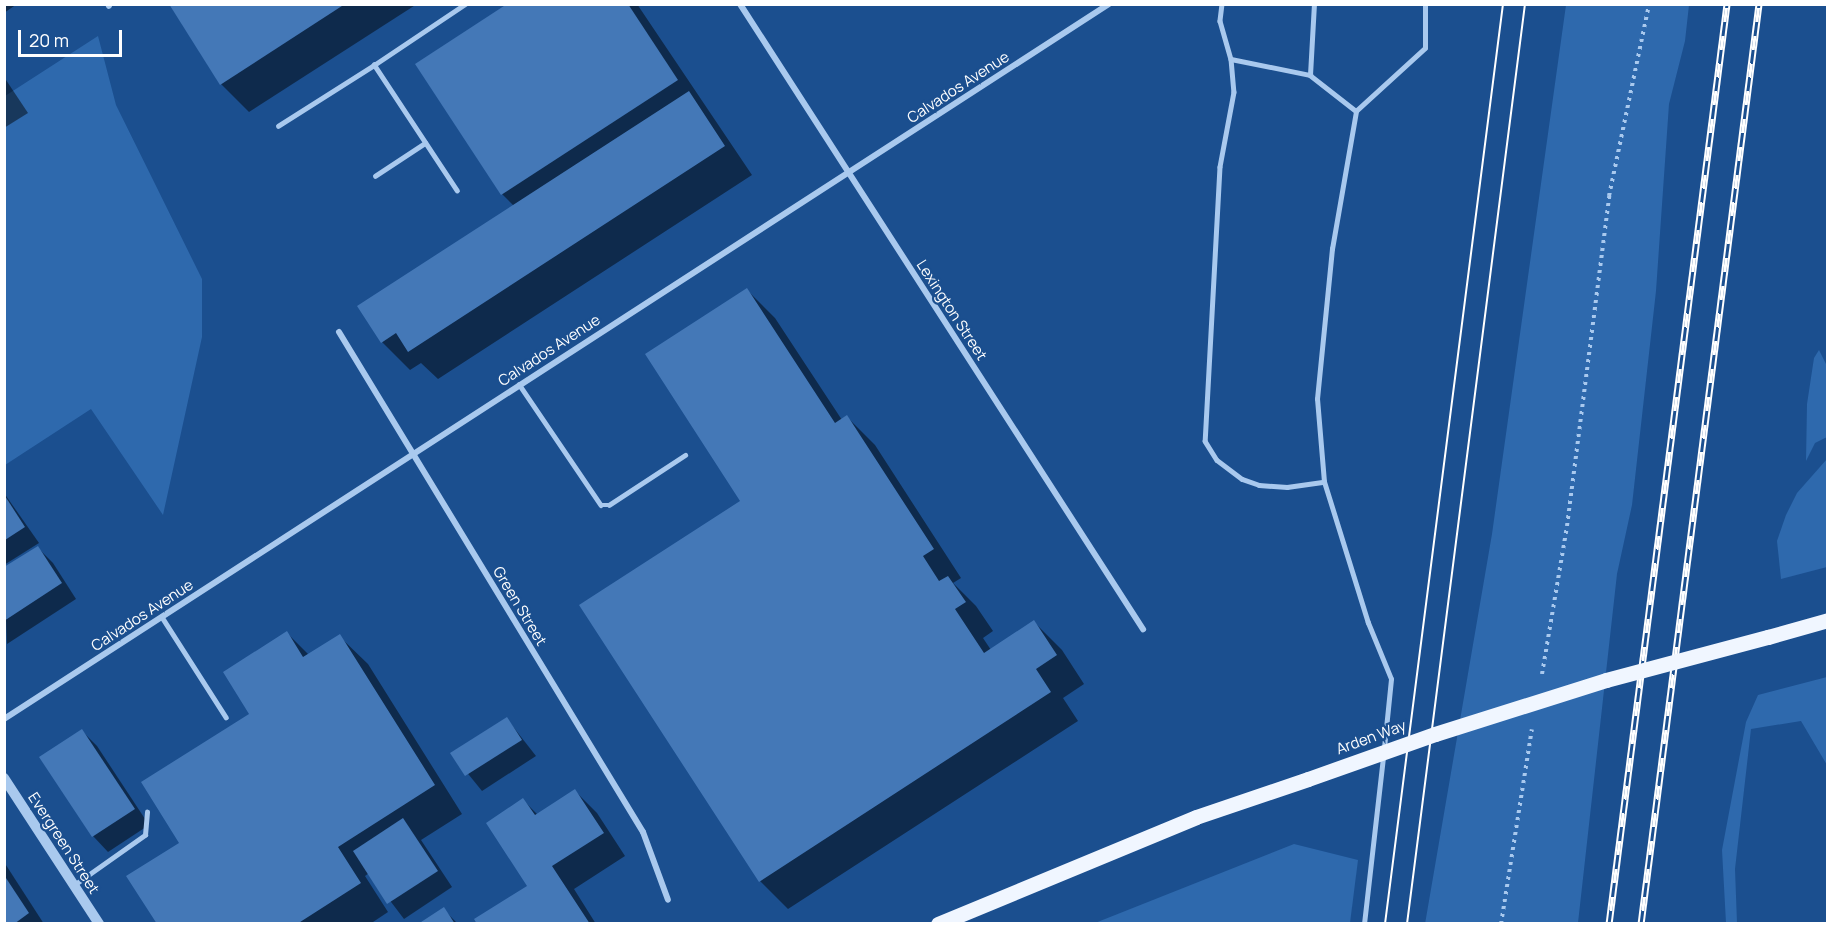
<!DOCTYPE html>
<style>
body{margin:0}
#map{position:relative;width:1832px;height:928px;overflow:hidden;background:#1b4f8f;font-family:Manrope,sans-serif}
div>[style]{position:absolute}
.green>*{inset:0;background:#2e69ad}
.shadow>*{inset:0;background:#0007}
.building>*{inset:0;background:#4478b7}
.path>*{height:4px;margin-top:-2px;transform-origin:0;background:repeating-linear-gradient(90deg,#a9c9ee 0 3px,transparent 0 7.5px)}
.service>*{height:4.5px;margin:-2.25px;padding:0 2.25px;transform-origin:2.25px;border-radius:2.25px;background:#a9c9ee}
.minor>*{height:6px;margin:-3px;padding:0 3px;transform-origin:3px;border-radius:3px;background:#a9c9ee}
.tertiary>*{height:10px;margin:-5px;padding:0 5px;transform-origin:5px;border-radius:5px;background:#a9c9ee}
.primary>*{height:15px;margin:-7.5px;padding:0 7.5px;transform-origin:7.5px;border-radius:7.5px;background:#f0f6ff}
.tram>*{height:1.5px;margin:-0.75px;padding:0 0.75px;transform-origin:0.75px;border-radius:0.75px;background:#fff}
.rail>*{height:7px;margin-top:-3.5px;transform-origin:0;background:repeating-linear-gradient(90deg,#1b4f8f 0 14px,#fff 0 28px);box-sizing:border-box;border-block:2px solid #fff}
.primary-bridge>*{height:15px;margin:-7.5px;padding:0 7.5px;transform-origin:7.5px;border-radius:7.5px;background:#f0f6ff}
span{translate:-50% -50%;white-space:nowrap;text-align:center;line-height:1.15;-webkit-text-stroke:4.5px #1b4f8f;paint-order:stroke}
.street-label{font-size:15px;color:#fff}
.frame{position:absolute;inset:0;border:6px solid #fff;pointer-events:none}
.scale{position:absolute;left:18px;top:30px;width:104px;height:27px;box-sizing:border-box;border:3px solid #fff;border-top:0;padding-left:8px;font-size:18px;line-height:21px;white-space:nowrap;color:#fff;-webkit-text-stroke:4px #1b4f8f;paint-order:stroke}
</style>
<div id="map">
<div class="green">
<i style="clip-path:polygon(1566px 5px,1689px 5px,1685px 41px,1669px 104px,1656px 291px,1632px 505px,1617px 574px,1578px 923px,1425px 924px,1492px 534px)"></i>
<i style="clip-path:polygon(98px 36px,116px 105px,202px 279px,202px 337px,163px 515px,91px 409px,5px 465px,5px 96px)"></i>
<i style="clip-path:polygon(1819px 350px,1827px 366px,1827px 437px,1815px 443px,1806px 461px,1807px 404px,1814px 358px)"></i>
<i style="clip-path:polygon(1827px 459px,1827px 567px,1781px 579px,1777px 541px,1786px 515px,1797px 493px)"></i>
<i style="clip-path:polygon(1827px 677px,1827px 765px,1801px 721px,1751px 729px,1735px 869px,1737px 923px,1726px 923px,1722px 850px,1746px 722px,1758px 695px)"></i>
<i style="clip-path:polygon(1294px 844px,1358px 860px,1350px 923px,1095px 923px)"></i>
</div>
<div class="shadow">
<i style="clip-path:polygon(4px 4px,17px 4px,4px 13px)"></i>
<i style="clip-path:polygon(170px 4px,417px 4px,249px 112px,221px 84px)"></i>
<i style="clip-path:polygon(510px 4px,637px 4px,752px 175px,438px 379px,421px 363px,410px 370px,382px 342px,514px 206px,502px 194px)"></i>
<i style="clip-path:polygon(4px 77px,28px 113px,4px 128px)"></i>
<i style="clip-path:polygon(747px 290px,775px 318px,842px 420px,847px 417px,875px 445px,961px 578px,953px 583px,976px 606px,993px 631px,983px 638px,991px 650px,1034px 622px,1062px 650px,1084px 684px,1063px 698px,1078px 721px,788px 909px,760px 881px,742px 501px)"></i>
<i style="clip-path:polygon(4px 493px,39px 543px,4px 565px)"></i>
<i style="clip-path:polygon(38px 548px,53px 563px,76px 599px,7px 644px,4px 569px)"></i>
<i style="clip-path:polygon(287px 633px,309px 655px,339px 636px,368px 664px,462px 814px,421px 840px,452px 887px,404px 919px,369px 873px,365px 876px,388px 912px,370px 924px,158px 924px,181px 843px,251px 714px)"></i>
<i style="clip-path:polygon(507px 719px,536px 756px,482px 791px,452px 754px)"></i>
<i style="clip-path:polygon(82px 731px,97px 746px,149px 825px,108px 852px,93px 836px)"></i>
<i style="clip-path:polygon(575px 791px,597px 813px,625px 856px,574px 889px,596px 924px,479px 924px,529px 886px,523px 800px,538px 815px)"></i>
<i style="clip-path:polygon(4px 862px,44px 924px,4px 924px)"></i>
<i style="clip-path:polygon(443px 909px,458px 924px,420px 924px)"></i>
</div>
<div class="building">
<i style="clip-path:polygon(169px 4px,345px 4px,220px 85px)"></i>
<i style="clip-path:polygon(507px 4px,628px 4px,678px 80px,501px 195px,415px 64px)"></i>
<i style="clip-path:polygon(689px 91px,725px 146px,408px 352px,396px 333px,381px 343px,357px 306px)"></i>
<i style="clip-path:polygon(747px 288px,835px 423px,847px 415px,934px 549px,923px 556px,939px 581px,948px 576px,966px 602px,955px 609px,984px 653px,1034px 620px,1057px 655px,1036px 669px,1051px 692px,759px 882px,579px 605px,740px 501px,645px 354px)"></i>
<i style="clip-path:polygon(5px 496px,25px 527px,5px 540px)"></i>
<i style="clip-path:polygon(38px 546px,62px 583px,4px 621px,4px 567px)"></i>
<i style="clip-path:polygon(287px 631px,303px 657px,340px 634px,435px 785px,338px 847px,361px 883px,297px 924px,157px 924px,126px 876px,179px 843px,141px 782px,249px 714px,223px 672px)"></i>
<i style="clip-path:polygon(507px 717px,522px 740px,465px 776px,450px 753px)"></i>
<i style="clip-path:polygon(82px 729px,135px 809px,92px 837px,39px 757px)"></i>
<i style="clip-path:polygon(575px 789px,604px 833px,552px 866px,590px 924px,477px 924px,474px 919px,527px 886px,486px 823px,523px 798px,535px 815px)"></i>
<i style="clip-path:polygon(403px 818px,438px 871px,387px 904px,353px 851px)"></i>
<i style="clip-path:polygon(4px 875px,29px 913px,14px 924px,4px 924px)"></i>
<i style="clip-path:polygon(444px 907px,455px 924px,418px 924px)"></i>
</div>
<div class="path">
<i style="left:1542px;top:674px;width:150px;rotate:-80.4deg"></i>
<i style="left:1567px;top:526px;width:333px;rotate:-82.7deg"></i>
<i style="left:1609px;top:196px;width:196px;rotate:-78.2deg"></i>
<i style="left:1501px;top:924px;width:197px;rotate:-81deg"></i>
</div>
<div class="service">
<i style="left:1222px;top:4px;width:17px;rotate:97deg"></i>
<i style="left:1220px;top:21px;width:40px;rotate:74deg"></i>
<i style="left:1231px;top:59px;width:33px;rotate:85deg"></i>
<i style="left:1234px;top:92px;width:76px;rotate:100.6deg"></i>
<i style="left:1220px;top:167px;width:274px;rotate:93.1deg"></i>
<i style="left:1205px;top:441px;width:22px;rotate:58deg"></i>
<i style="left:1217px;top:460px;width:31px;rotate:37deg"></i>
<i style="left:1242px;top:479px;width:18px;rotate:19deg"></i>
<i style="left:1259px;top:485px;width:28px;rotate:4deg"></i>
<i style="left:1287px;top:487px;width:37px;rotate:-8deg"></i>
<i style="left:1231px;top:59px;width:81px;rotate:11.4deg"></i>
<i style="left:1310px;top:75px;width:58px;rotate:38deg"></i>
<i style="left:1310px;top:75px;width:71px;rotate:-86.8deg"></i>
<i style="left:278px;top:126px;width:114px;rotate:-32.4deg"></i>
<i style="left:375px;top:176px;width:60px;rotate:-33.4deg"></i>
<i style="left:457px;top:191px;width:151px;rotate:-123.4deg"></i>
<i style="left:374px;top:65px;width:110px;rotate:-33.8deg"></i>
<i style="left:519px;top:384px;width:146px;rotate:55.9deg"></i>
<i style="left:601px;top:505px;width:8px"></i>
<i style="left:609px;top:505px;width:91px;rotate:-33.3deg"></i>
<i style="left:162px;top:617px;width:119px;rotate:57.4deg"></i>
<i style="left:1384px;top:748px;width:69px;rotate:-84.2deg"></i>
<i style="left:1391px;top:679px;width:61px;rotate:-112.3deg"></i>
<i style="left:1368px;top:623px;width:148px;rotate:-107.3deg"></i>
<i style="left:1324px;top:482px;width:83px;rotate:-94.8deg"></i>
<i style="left:1317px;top:399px;width:151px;rotate:-84.3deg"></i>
<i style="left:1332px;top:249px;width:140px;rotate:-80.1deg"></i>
<i style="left:1356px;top:111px;width:93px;rotate:-42.4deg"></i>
<i style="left:1425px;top:48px;width:44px;rotate:-90deg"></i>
<i style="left:74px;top:885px;width:87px;rotate:-35.2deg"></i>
<i style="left:145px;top:835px;width:23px;rotate:-85deg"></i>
<i style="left:1364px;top:924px;width:169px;rotate:-83.5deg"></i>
</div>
<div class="minor">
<i style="left:108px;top:4px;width:2px;rotate:63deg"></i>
<i style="left:740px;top:4px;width:744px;rotate:57.19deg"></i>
<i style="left:339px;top:332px;width:585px;rotate:58.7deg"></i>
<i style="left:643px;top:832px;width:72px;rotate:69.8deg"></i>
<i style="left:4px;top:719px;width:1316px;rotate:-32.91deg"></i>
</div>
<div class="tertiary">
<i style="left:4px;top:778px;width:174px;rotate:56.9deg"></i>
</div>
<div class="primary">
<i style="left:1768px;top:637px;width:62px;rotate:-15.8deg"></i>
<i style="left:938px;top:924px;width:279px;rotate:-22.5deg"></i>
<i style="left:1196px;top:817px;width:118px;rotate:-18.7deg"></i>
</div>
<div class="tram">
<i style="left:1385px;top:924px;width:928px;rotate:-82.69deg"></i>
<i style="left:1407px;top:924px;width:928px;rotate:-82.69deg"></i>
</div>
<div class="rail">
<i style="left:1609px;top:924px;width:928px;rotate:-82.69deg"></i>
<i style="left:1641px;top:924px;width:928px;rotate:-82.69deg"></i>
</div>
<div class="primary-bridge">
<i style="left:1308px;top:779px;width:135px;rotate:-19.5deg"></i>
<i style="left:1435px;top:734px;width:179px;rotate:-17.5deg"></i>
<i style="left:1606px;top:680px;width:168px;rotate:-14.9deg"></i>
</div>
<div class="street-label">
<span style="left:958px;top:87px;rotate:-33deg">Calvados Avenue</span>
<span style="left:952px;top:310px;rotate:57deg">Lexington Street</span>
<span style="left:549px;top:350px;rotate:-33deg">Calvados Avenue</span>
<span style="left:520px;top:606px;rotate:59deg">Green Street</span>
<span style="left:142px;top:615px;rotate:-33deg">Calvados Avenue</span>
<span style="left:1371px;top:737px;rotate:-20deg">Arden Way</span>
<span style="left:64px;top:843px;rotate:57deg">Evergreen Street</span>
</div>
<div class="frame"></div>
<div class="scale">20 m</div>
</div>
